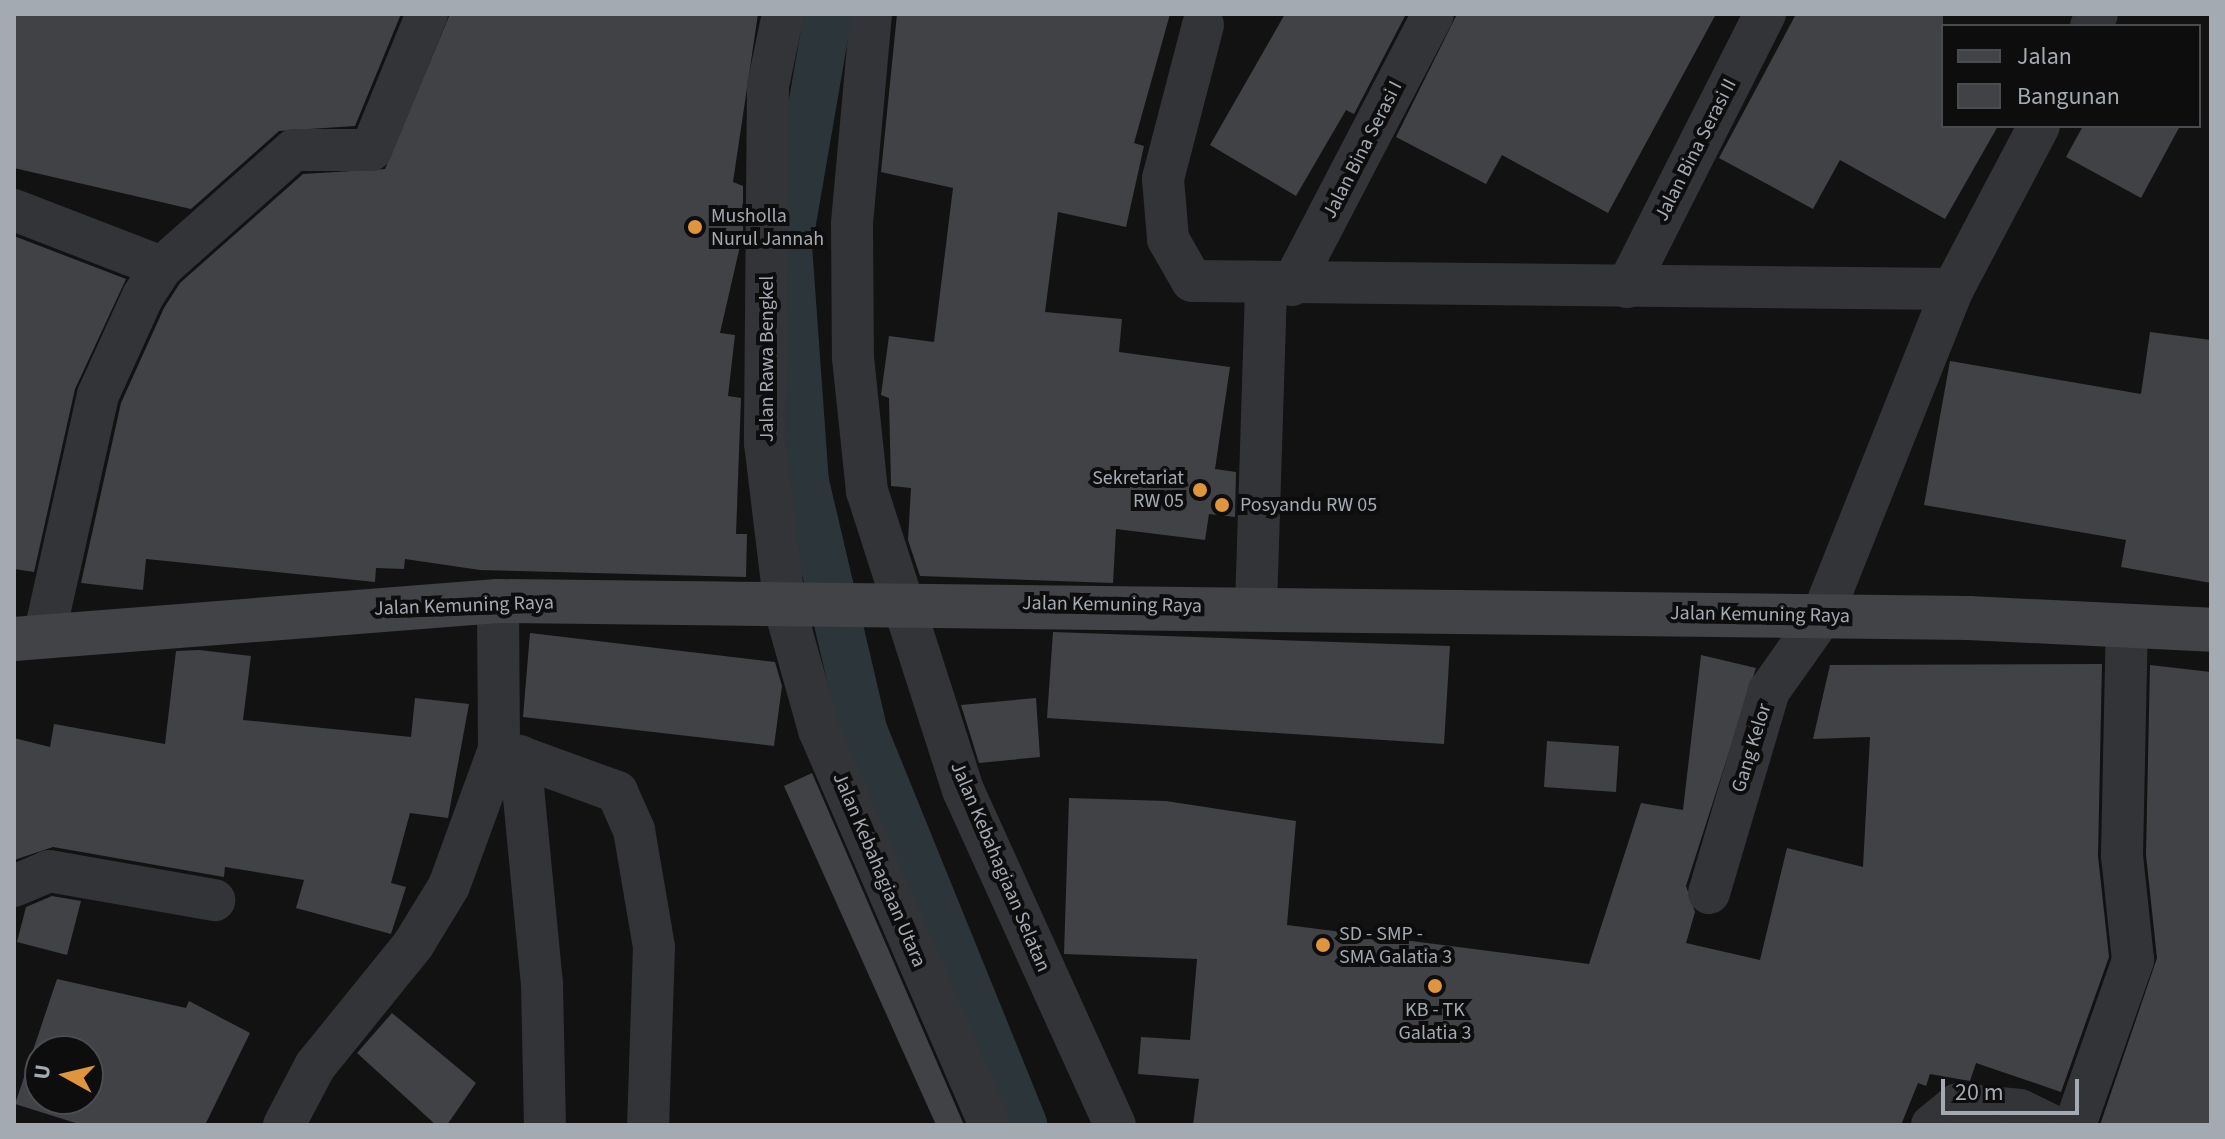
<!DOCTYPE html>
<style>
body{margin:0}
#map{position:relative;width:2225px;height:1139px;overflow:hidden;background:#121213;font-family:"Source Sans 3",sans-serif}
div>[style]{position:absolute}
.canal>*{height:48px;margin:-24px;padding:0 24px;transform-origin:24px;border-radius:24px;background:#2c353a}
.building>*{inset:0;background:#414246}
.street>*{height:42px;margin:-21px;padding:0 21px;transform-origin:21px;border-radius:21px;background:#333438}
.secondary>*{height:44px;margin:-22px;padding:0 22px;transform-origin:22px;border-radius:22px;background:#414347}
.dots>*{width:22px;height:22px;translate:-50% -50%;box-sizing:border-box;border:4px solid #0d0d0e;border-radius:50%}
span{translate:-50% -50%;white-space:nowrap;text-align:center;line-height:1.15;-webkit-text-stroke:8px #0d0d0e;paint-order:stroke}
.street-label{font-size:20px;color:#a4aab2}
.poi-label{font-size:20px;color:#a4aab2}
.left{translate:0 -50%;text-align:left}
.right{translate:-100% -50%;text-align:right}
.frame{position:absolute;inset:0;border:16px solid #a4aab2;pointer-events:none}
.legend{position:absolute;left:1941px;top:24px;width:260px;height:104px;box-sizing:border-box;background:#0d0d0e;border:2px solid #494c50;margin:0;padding:10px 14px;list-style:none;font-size:24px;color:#a4aab2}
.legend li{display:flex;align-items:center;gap:16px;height:40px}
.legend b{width:40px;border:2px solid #494c50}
.north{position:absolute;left:24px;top:1035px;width:80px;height:80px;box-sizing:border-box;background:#0d0d0e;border:2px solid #494c50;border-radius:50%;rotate:278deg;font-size:22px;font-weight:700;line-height:32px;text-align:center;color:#a4aab2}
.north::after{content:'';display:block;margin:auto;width:28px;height:36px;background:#df953d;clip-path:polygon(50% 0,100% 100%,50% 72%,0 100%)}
.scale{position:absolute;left:1941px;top:1079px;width:138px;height:36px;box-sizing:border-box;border:4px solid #a4aab2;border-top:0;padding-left:10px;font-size:24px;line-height:28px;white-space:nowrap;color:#a4aab2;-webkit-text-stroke:6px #0d0d0e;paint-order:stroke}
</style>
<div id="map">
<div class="canal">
<i style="left:828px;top:14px;width:235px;rotate:99.8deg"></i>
<i style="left:788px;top:246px;width:237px;rotate:85.9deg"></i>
<i style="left:805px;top:482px;width:255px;rotate:76.8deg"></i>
<i style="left:863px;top:730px;width:426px;rotate:67.9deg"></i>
</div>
<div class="building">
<i style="clip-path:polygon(14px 14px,401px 14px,355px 126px,279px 131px,191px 209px,14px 168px)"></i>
<i style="clip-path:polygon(450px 14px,758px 14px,733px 182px,743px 186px,743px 233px,720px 333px,735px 335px,728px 396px,741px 398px,736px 534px,747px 534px,746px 577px,480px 570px,405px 559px,404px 569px,376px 568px,375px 582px,146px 559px,143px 590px,81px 583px,121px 403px,164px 308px,180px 283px,303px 174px,385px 169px)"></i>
<i style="clip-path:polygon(897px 14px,1170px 14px,1134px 143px,1144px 146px,1126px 227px,1058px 212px,1045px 312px,1122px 319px,1119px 352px,1230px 367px,1215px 469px,1236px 472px,1235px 517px,1209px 514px,1205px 540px,1116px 529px,1113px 583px,920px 576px,908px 540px,911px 488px,891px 486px,889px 398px,881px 395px,889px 336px,934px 342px,953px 188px,881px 172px)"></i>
<i style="clip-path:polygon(1285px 14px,1406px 14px,1354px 114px,1346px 110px,1296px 196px,1210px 145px)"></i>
<i style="clip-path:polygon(1457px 14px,1716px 14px,1608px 213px,1502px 155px,1486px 184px,1396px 137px)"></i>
<i style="clip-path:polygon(1796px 14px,1943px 14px,1943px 126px,1998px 126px,1945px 219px,1840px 160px,1813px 209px,1719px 158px)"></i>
<i style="clip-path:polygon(2083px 126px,2180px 126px,2141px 198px,2066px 157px)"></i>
<i style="clip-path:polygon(14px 236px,126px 279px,75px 389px,34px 572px,14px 569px)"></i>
<i style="clip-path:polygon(2150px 332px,2211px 340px,2211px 583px,2121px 567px,2126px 540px,1924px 505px,1950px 361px,2141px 394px)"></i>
<i style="clip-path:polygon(1053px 632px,1450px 646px,1444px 744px,1047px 718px)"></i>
<i style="clip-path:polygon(530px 633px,775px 662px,782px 686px,774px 746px,523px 717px)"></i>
<i style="clip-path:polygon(199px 650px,251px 656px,243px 720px,411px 737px,415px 698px,469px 704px,448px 818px,410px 813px,391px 883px,406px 887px,391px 934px,296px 908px,304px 880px,225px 867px,224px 877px,53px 847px,14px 860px,14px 738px,50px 747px,54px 724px,165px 744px,176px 651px)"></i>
<i style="clip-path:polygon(1701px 655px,1756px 668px,1686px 886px,1695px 912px,1686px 943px,1760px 960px,1787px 848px,1863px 867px,1870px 737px,1813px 739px,1830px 665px,2102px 664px,2098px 856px,2109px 957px,2061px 1092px,1976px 1063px,1970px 1081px,1930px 1074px,1926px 1086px,1918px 1083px,1901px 1125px,1193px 1125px,1199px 1079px,1138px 1074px,1141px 1037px,1190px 1040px,1197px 959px,1064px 954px,1069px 798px,1166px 801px,1296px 821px,1287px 925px,1589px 964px,1641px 803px,1683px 810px)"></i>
<i style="clip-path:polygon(2150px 665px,2211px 672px,2211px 1125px,2100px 1125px,2157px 958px,2146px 855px)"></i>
<i style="clip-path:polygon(1036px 698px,1040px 757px,979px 763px,961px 705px)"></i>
<i style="clip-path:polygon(1547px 741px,1619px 746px,1616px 792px,1544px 787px)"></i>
<i style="clip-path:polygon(812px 773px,964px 1125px,936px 1125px,784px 786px)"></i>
<i style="clip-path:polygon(52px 896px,81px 901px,67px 955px,17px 942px,26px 907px)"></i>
<i style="clip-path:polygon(evenodd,57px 979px,186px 1008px,189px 1001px,250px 1033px,205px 1125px,82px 1125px,15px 1104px,57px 979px,40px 1051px,88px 1051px,88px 1099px,40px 1099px,40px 1051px)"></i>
<i style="clip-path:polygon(392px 1013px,476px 1083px,447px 1125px,436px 1125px,357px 1053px)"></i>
</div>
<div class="street">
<i style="left:783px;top:14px;width:74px;rotate:101.8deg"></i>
<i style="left:768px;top:86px;width:357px;rotate:90.5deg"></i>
<i style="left:765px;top:443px;width:167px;rotate:83.1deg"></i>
<i style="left:785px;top:609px;width:126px;rotate:74.3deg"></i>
<i style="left:819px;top:730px;width:430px;rotate:66.6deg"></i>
<i style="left:871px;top:14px;width:211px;rotate:95.2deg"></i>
<i style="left:852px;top:224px;width:134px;rotate:89.6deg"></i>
<i style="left:853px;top:358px;width:134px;rotate:84deg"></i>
<i style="left:867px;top:491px;width:314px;rotate:72.2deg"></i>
<i style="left:963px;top:790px;width:368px;rotate:65.6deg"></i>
<i style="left:1203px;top:25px;width:159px;rotate:104.6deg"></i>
<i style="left:1163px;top:179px;width:60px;rotate:85.2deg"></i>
<i style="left:1168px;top:239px;width:48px;rotate:60.3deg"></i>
<i style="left:1192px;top:281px;width:761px;rotate:0.6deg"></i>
<i style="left:2091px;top:26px;width:13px;rotate:-63deg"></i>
<i style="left:14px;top:210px;width:159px;rotate:21.1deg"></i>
<i style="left:1292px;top:285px;width:305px;rotate:-62.5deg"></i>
<i style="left:1627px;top:287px;width:306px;rotate:-63.2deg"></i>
<i style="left:1256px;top:607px;width:321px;rotate:-88.2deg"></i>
<i style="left:45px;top:632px;width:243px;rotate:-77.4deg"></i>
<i style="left:98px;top:395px;width:109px;rotate:-65.6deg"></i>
<i style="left:143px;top:296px;width:35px;rotate:-57deg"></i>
<i style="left:162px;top:267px;width:176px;rotate:-41.6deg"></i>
<i style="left:294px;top:150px;width:77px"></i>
<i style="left:371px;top:150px;width:147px;rotate:-67.6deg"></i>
<i style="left:499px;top:749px;width:126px;rotate:20deg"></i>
<i style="left:617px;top:792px;width:42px;rotate:65.9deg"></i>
<i style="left:634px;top:830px;width:119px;rotate:80.3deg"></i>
<i style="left:654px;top:947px;width:178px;rotate:91.9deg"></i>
<i style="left:520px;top:756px;width:229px;rotate:84.5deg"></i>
<i style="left:542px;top:984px;width:141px;rotate:88.8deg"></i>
<i style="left:14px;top:886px;width:38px;rotate:-23deg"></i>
<i style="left:49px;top:871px;width:168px;rotate:10deg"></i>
<i style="left:1709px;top:893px;width:211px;rotate:-73.5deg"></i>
<i style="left:1769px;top:691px;width:92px;rotate:-54.8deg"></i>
<i style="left:1822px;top:616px;width:352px;rotate:-68.2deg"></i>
<i style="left:1953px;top:289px;width:184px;rotate:-62.2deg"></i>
<i style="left:284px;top:1125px;width:67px;rotate:-62.3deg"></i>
<i style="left:315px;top:1066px;width:156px;rotate:-51deg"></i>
<i style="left:413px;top:945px;width:69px;rotate:-58.6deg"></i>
<i style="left:449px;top:886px;width:146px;rotate:-69.9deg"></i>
<i style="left:499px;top:749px;width:148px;rotate:-90.4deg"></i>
<i style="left:1932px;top:1125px;width:33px;rotate:-39deg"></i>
<i style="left:1958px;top:1104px;width:62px;rotate:5.5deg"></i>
<i style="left:2020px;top:1110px;width:34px;rotate:26deg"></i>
<i style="left:2075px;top:1125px;width:175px;rotate:-70.6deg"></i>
<i style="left:2133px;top:960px;width:105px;rotate:-96deg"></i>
<i style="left:2122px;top:856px;width:230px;rotate:-88.8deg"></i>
</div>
<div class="secondary">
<i style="left:14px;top:639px;width:485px;rotate:-4.5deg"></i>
<i style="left:498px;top:601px;width:1471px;rotate:0.66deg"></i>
<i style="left:1969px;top:618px;width:242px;rotate:2.8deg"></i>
</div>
<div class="dots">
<i style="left:695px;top:227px;background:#df953d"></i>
<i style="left:1200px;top:490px;background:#df953d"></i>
<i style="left:1222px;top:505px;background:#df953d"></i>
<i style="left:1323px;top:945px;background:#df953d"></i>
<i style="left:1435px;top:986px;background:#df953d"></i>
</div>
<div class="street-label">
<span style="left:1363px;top:150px;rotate:-63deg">Jalan Bina Serasi I</span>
<span style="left:1696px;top:150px;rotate:-63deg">Jalan Bina Serasi II</span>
<span style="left:767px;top:359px;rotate:-90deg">Jalan Rawa Bengkel</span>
<span style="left:1112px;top:605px;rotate:1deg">Jalan Kemuning Raya</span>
<span style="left:464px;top:606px;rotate:-2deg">Jalan Kemuning Raya</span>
<span style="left:1760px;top:615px;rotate:1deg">Jalan Kemuning Raya</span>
<span style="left:1752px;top:748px;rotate:-73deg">Gang Kelor</span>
<span style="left:1000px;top:867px;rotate:67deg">Jalan Kebahagiaan Selatan</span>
<span style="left:879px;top:870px;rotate:67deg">Jalan Kebahagiaan Utara</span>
</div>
<div class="poi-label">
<span class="left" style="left:711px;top:228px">Musholla<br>Nurul Jannah</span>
<span class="right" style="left:1184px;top:490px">Sekretariat<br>RW 05</span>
<span class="left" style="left:1240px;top:505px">Posyandu RW 05</span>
<span class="left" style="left:1339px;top:946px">SD - SMP -<br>SMA Galatia 3</span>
<span style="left:1435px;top:1022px">KB - TK<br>Galatia 3</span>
</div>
<div class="frame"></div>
<ul class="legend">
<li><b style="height:10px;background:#414347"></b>Jalan</li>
<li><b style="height:22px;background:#414246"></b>Bangunan</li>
</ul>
<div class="north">U</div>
<div class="scale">20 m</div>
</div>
